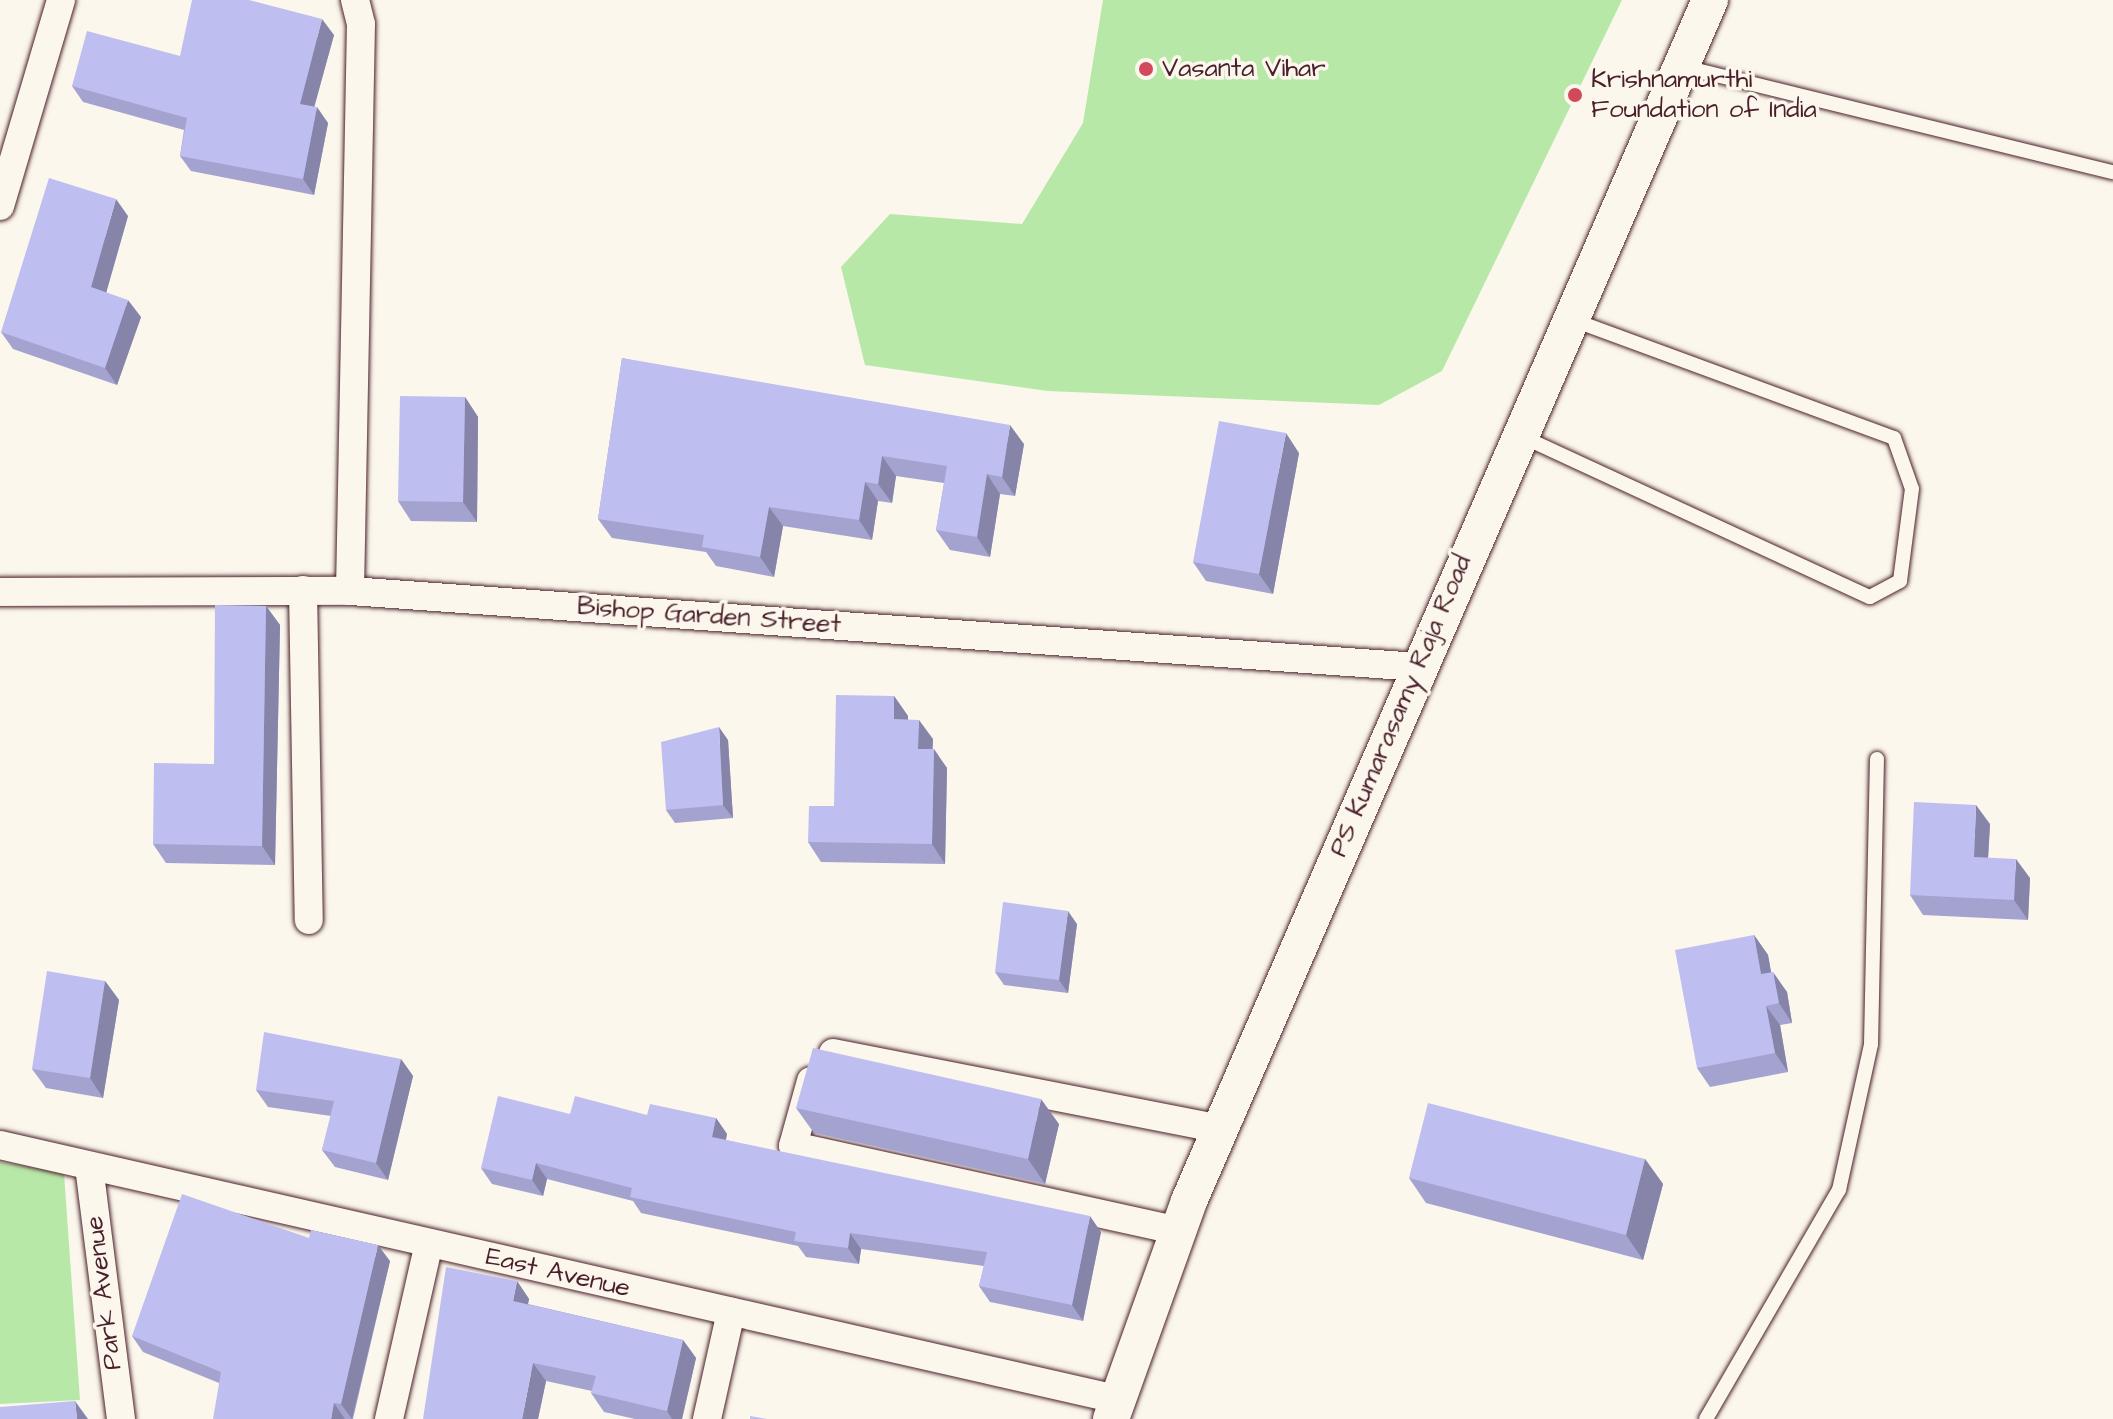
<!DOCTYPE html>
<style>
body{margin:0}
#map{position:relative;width:2113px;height:1419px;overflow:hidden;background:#fbf7ec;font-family:"Architects Daughter",sans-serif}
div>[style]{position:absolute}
.green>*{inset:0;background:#b8e8a8}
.roads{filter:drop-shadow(0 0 2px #4a1f2b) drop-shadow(0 0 2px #4a1f2b)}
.service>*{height:14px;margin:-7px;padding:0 7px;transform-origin:7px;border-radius:7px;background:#fbf7ec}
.minor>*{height:28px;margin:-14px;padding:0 14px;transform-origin:14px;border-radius:14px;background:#fbf7ec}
.tertiary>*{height:36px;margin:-18px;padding:0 18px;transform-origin:18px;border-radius:18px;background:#fbf7ec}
.wall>*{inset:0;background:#a4a3cf}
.shaded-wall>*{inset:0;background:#8685a9}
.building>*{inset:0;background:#bfbef1}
.dots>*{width:22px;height:22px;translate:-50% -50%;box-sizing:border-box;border:4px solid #fbf7ec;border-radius:50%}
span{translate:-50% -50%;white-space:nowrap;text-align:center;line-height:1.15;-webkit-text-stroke:7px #fbf7ec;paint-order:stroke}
.poi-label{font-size:26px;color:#4a1f2b}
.left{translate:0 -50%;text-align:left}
.street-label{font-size:26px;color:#4a1f2b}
</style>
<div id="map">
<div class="green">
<i style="clip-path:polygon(1103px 0,1622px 0,1442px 371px,1379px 405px,1048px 391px,865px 365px,841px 267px,890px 214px,1022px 224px,1083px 123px)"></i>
<i style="clip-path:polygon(0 1162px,64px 1173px,80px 1400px,0 1404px)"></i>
</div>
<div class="roads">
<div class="service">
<i style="left:1680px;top:66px;width:446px;rotate:13.8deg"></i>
<i style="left:1521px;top:436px;width:384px;rotate:24.8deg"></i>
<i style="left:1870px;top:597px;width:34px;rotate:-28deg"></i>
<i style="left:1900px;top:581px;width:93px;rotate:-82.6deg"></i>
<i style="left:1912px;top:489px;width:54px;rotate:-109.4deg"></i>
<i style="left:1894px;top:438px;width:341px;rotate:-159.8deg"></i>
<i style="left:1706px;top:1419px;width:265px;rotate:-59.9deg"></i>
<i style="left:1839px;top:1190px;width:149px;rotate:-77.6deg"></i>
<i style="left:1871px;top:1044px;width:285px;rotate:-88.8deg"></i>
</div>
<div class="minor">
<i style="left:0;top:206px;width:215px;rotate:-73.5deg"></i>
<i style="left:303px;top:590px;width:330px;rotate:89deg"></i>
<i style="left:350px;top:591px;width:567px;rotate:-88.89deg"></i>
<i style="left:361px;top:24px;width:25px;rotate:-104deg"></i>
<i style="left:0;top:592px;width:350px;rotate:-0.2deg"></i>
<i style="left:350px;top:591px;width:1070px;rotate:4.07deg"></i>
<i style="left:833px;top:1053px;width:394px;rotate:11.1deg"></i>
<i style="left:811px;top:1081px;width:67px;rotate:105.5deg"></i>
<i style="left:793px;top:1146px;width:395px;rotate:12.4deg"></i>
<i style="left:0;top:1145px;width:1145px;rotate:12.82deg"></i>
<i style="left:89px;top:1166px;width:255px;rotate:82.8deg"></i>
<i style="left:389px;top:1419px;width:180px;rotate:-77.2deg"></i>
<i style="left:707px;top:1419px;width:110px;rotate:-77.4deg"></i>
</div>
<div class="tertiary">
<i style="left:1111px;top:1419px;width:232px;rotate:-70.3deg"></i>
<i style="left:1189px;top:1201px;width:1309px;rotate:-66.55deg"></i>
</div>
</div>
<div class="wall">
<i style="clip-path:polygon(334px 35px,314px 106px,328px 123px,314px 195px,191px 171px,180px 156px,184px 130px,83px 102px,72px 86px,180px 56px)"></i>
<i style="clip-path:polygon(128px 216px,106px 292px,141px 317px,117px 385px,13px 349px,1px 332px)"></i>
<i style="clip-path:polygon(622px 358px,1024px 444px,1015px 496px,1000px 494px,990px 557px,950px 550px,936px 530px,944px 483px,896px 476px,892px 503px,878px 501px,872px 540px,783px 526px,774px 577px,716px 566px,706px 552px,612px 538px,598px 519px)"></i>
<i style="clip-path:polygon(465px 397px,478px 417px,477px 522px,411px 521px,398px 501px)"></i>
<i style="clip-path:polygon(1299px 453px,1273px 594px,1206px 581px,1193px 562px)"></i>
<i style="clip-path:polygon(266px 606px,280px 625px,275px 865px,166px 863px,153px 844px,214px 764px)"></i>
<i style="clip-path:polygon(894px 696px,908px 716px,908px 720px,933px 739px,932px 749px,947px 768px,945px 864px,821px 862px,808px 842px,834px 806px)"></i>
<i style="clip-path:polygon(728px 740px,733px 818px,675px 823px,666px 810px)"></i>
<i style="clip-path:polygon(1990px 824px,1988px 858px,2030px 878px,2028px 920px,1923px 915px,1910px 895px)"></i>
<i style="clip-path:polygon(1077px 924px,1068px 993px,1004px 985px,995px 972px)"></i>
<i style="clip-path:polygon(1754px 935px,1768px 955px,1771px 973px,1787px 992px,1792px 1023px,1780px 1025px,1788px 1072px,1710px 1087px,1697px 1068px)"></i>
<i style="clip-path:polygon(105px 981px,119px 1000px,103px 1098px,46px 1088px,32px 1069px)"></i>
<i style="clip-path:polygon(401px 1059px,413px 1076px,388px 1180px,335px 1167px,322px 1150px,331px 1116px,268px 1107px,256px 1090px)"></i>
<i style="clip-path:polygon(796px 1108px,1059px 1124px,1045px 1184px,814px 1133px)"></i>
<i style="clip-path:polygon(570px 1114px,716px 1118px,727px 1134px,726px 1140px,1101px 1232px,1083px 1321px,990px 1302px,979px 1286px,984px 1266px,861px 1249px,859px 1264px,806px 1257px,798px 1246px,641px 1213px,633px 1201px,547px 1179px,543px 1196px,492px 1184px,481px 1168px)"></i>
<i style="clip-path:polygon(1645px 1159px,1663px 1184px,1643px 1260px,1426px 1203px,1409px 1178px)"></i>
<i style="clip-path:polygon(309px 1238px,390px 1261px,353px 1419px,345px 1419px,219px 1383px,143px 1352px,132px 1336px)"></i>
<i style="clip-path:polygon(517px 1281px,529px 1299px,528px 1304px,683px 1340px,696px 1358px,682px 1419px,635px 1419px,604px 1412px,591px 1393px,592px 1391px,546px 1381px,538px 1419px)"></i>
</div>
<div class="shaded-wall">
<i style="clip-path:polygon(322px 19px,334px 35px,311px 119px,300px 104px)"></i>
<i style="clip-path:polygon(317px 107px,328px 123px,314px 195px,303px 179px)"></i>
<i style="clip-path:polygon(116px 199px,128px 216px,103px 304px,91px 287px)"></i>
<i style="clip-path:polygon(128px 300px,141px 317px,117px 385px,105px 368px)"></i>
<i style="clip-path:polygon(465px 397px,478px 417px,477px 522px,463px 502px)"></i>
<i style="clip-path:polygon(1010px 425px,1024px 444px,1015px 496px,1002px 477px)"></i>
<i style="clip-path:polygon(1286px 433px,1299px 453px,1273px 594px,1259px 574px)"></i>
<i style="clip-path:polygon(882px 456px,896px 476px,892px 503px,878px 484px)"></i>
<i style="clip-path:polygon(987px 474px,1000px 494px,990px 557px,977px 537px)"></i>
<i style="clip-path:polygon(865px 482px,878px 501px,872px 540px,859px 520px)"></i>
<i style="clip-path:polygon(769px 507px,783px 526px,774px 577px,760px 557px)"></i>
<i style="clip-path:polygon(266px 606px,280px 625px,275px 865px,262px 846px)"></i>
<i style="clip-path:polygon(894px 696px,908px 716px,907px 739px,894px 719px)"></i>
<i style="clip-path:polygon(919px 720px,933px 739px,932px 768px,918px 749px)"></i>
<i style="clip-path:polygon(719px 727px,728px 740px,733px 818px,723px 805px)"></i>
<i style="clip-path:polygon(934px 749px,947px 768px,945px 864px,932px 844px)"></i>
<i style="clip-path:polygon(1976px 805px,1990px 824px,1987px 877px,1974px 857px)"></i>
<i style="clip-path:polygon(2016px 859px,2030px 878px,2028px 920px,2014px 900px)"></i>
<i style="clip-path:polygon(1068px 911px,1077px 924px,1068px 993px,1059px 980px)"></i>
<i style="clip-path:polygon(1754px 935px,1768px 955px,1775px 993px,1761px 974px)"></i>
<i style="clip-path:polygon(1773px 972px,1787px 992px,1792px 1023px,1779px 1003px)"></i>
<i style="clip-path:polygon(105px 981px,119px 1000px,103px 1098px,90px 1078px)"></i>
<i style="clip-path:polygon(1766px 1006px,1780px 1025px,1788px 1072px,1775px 1053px)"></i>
<i style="clip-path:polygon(401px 1059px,413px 1076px,388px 1180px,376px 1163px)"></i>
<i style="clip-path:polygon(1041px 1099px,1059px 1124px,1045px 1184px,1028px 1159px)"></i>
<i style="clip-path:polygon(716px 1118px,727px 1134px,723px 1152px,712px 1137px)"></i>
<i style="clip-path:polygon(1645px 1159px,1663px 1184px,1643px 1260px,1626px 1235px)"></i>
<i style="clip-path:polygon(536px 1163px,547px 1179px,543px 1196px,532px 1180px)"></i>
<i style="clip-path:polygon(1090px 1216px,1101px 1232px,1083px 1321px,1072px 1305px)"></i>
<i style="clip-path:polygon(850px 1233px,861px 1249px,859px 1264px,848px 1248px)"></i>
<i style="clip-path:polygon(378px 1245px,390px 1261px,352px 1419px,341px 1404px)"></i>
<i style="clip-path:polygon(517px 1281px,529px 1299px,525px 1319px,513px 1301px)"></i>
<i style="clip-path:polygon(683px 1340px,696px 1358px,682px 1419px,672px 1419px,667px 1411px)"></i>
<i style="clip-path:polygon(533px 1363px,546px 1381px,538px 1419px,522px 1419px)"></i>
<i style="clip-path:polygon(75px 1401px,88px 1419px,77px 1419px)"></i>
<i style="clip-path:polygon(334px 1403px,345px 1419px,331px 1419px)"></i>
</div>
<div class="building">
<i style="clip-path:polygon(192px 0,249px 0,322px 19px,300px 104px,317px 107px,303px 179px,180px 156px,187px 118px,72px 86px,87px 31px,180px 56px)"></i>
<i style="clip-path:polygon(49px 178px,116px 199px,91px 287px,128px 300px,105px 368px,1px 332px)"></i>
<i style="clip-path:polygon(622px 358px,1010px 425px,1002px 477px,987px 474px,977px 537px,936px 530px,947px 466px,882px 456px,878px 484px,865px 482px,859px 520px,769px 507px,760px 557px,702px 547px,704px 535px,598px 519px)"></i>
<i style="clip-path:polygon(400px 396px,465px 397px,463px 502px,398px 501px)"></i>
<i style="clip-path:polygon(1219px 421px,1286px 433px,1259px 574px,1193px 562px)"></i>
<i style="clip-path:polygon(215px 605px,266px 606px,262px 846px,153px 844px,154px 763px,214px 764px)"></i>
<i style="clip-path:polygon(836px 695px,894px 696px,894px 719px,919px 720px,918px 749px,934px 749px,932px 844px,808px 842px,809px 806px,834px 806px)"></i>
<i style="clip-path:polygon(719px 727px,723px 805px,666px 810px,661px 742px)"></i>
<i style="clip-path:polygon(1914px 802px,1976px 805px,1974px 857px,2016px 859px,2014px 900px,1910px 895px)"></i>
<i style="clip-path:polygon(1003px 902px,1068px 911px,1059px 980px,995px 972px)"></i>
<i style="clip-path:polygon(1754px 935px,1761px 974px,1773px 972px,1779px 1003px,1766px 1006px,1775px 1053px,1697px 1068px,1675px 950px)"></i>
<i style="clip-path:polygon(47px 971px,105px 981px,90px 1078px,32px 1069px)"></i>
<i style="clip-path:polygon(264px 1032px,401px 1059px,376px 1163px,322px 1150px,334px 1101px,256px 1090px)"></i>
<i style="clip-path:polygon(813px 1048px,1041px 1099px,1028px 1159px,796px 1108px)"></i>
<i style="clip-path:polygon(498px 1096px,570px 1114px,575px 1096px,647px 1115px,650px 1104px,716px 1118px,712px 1137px,1090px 1216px,1072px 1305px,979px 1286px,987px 1252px,850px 1233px,848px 1248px,794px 1241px,796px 1232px,630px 1197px,632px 1188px,536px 1163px,532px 1180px,481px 1168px)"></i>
<i style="clip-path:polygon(1428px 1103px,1645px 1159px,1626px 1235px,1409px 1178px)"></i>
<i style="clip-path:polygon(182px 1194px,309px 1238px,311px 1230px,378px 1245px,341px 1404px,334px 1403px,331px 1419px,213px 1419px,221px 1372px,132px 1336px)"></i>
<i style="clip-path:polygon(446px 1267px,517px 1281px,513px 1301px,683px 1340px,667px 1411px,591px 1393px,596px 1376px,533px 1363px,522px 1419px,423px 1419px)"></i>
<i style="clip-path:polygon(75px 1401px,77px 1419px,0 1419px,0 1407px)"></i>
<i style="clip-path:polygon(750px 1416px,767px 1419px,750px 1419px)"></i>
</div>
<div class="dots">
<i style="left:1146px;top:69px;background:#d1495b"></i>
<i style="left:1575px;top:95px;background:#d1495b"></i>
</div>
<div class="poi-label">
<span class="left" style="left:1162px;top:69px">Vasanta Vihar</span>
<span class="left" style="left:1591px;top:95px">Krishnamurthi<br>Foundation of India</span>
</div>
<div class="street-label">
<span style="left:709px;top:616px;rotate:4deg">Bishop Garden Street</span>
<span style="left:1401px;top:706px;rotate:-67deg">PS Kumarasamy Raja Road</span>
<span style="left:558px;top:1273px;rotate:13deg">East Avenue</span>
<span style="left:104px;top:1293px;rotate:-97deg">Park Avenue</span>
</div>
</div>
